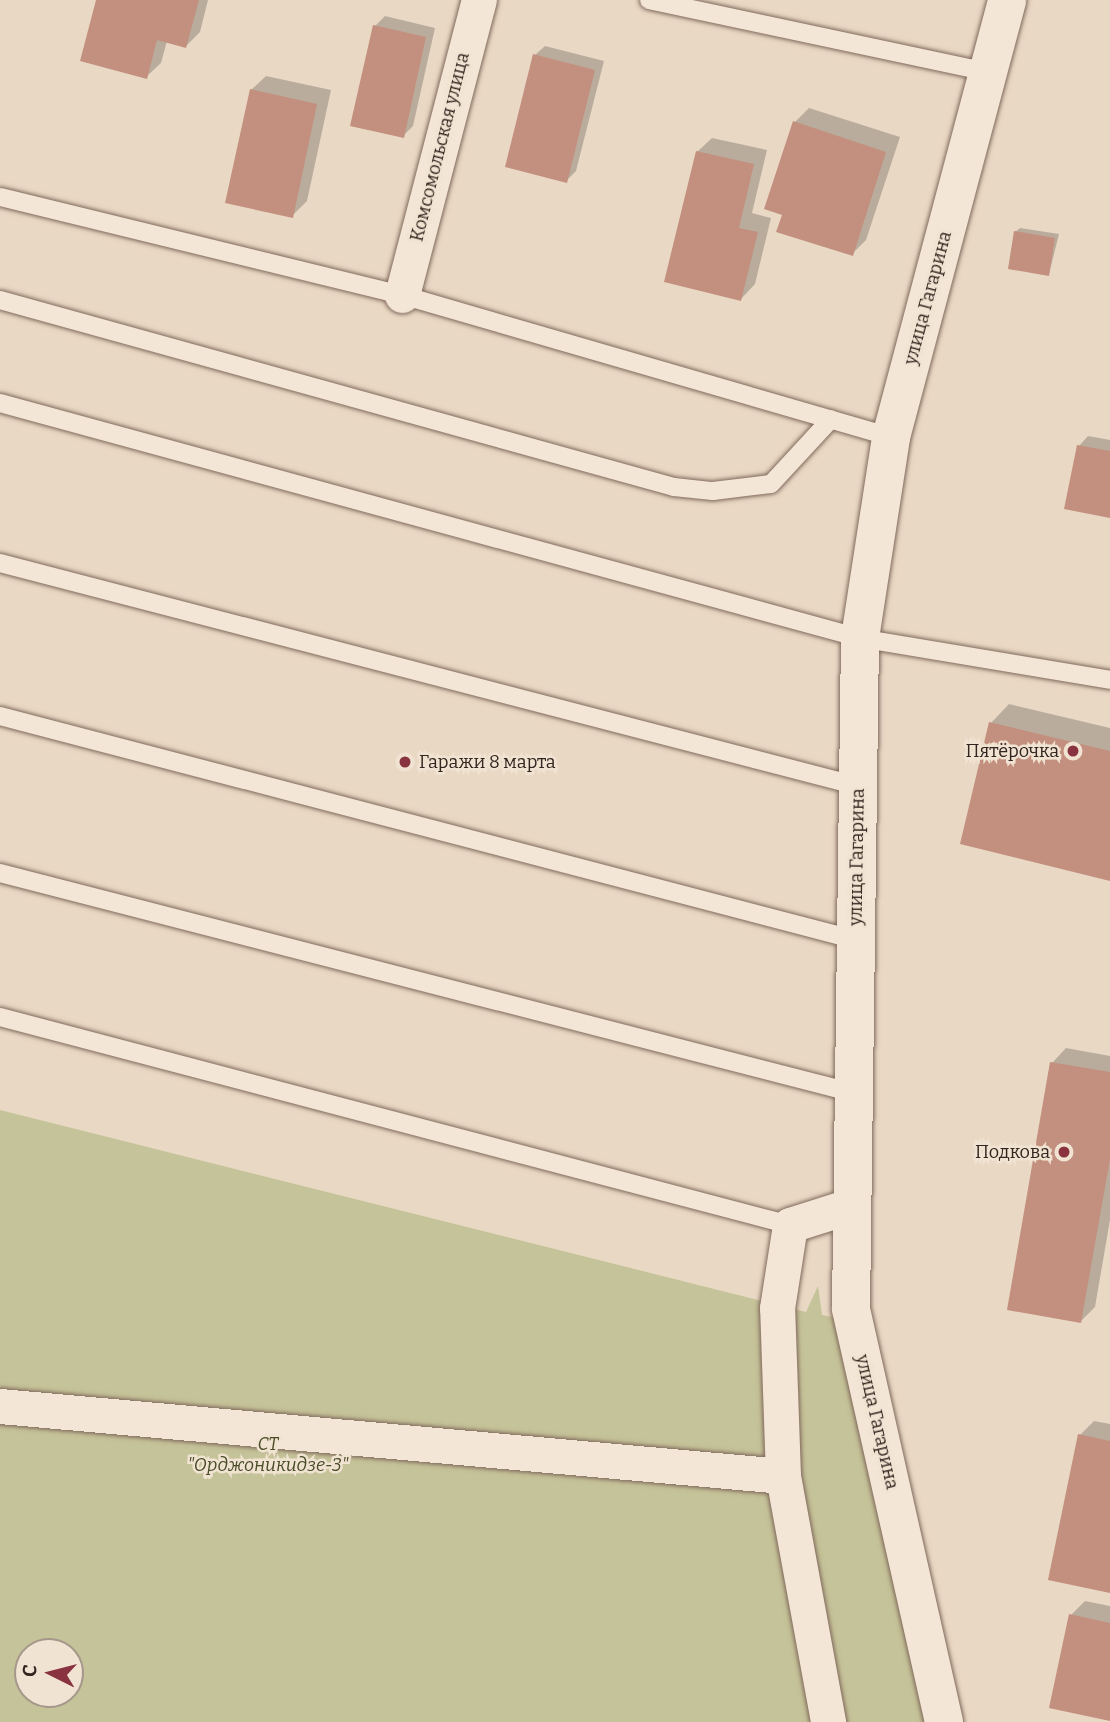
<!DOCTYPE html>
<meta charset="utf-8">
<style>
body{margin:0}
#map{position:relative;width:1110px;height:1722px;overflow:hidden;background:#e9d8c4;font-family:Bitter,serif}
div>[style]{position:absolute}
.green>*{inset:0;background:#c5c399}
.shadow>*{inset:0;background:#0003}
.building>*{inset:0;background:#c38f7e}
.roads{filter:drop-shadow(0 0 2px #816a5c) drop-shadow(0 0 2px #816a5c)}
.lane>*{height:18px;margin:-9px;padding:0 9px;transform-origin:9px;border-radius:9px;background:#f4e6d6}
.street>*{height:35px;margin:-17.5px;padding:0 17.5px;transform-origin:17.5px;border-radius:17.5px;background:#f4e6d6}
.secondary>*{height:38px;margin:-19px;padding:0 19px;transform-origin:19px;border-radius:19px;background:#f4e6d6}
.dots>*{width:19px;height:19px;translate:-50% -50%;box-sizing:border-box;border:4px solid #f1e3d2;border-radius:50%}
span{translate:-50% -50%;white-space:nowrap;text-align:center;line-height:1.15;-webkit-text-stroke:5px #f1e3d2;paint-order:stroke}
.street-label{font-size:18px;color:#33251f}
.poi-label{font-size:18px;color:#33251f}
.right{translate:-100% -50%;text-align:right}
.left{translate:0 -50%;text-align:left}
.park-label{font-size:18px;color:#494d28;font-style:italic}
.north{position:absolute;left:14px;top:1638px;width:70px;height:70px;box-sizing:border-box;background:#f1e3d2;border:2px solid #a5978a;border-radius:50%;rotate:276deg;font-size:19px;font-weight:700;line-height:28px;text-align:center;color:#33251f}
.north::after{content:'';display:block;margin:auto;width:24px;height:32px;background:#893341;clip-path:polygon(50% 0,100% 100%,50% 72%,0 100%)}
</style>
<div id="map">
<div class="green">
<i style="clip-path:polygon(evenodd,0 1110px,806px 1312px,818px 1286px,822px 1315px,841px 1319px,931px 1722px,0 1722px,0 1110px,28px 1652px,70px 1652px,70px 1694px,28px 1694px,28px 1652px)"></i>
</div>
<div class="shadow">
<i style="clip-path:polygon(98px 0,208px 0,200px 32px,186px 46px,167px 41px,161px 63px,146px 77px)"></i>
<i style="clip-path:polygon(385px 16px,435px 28px,413px 126px,403px 136px,375px 26px)"></i>
<i style="clip-path:polygon(545px 46px,604px 61px,576px 171px,566px 181px,535px 55px)"></i>
<i style="clip-path:polygon(266px 76px,331px 90px,307px 201px,292px 216px,251px 90px)"></i>
<i style="clip-path:polygon(809px 108px,900px 137px,866px 240px,852px 254px,784px 214px,795px 122px)"></i>
<i style="clip-path:polygon(712px 138px,767px 150px,752px 213px,771px 218px,755px 284px,741px 299px,697px 152px)"></i>
<i style="clip-path:polygon(1020px 228px,1059px 234px,1049px 274px,1015px 232px)"></i>
<i style="clip-path:polygon(1088px 436px,1110px 440px,1110px 517px,1079px 446px)"></i>
<i style="clip-path:polygon(1009px 704px,1110px 728px,1110px 879px,991px 723px)"></i>
<i style="clip-path:polygon(1066px 1048px,1110px 1056px,1110px 1220px,1095px 1307px,1080px 1322px,1052px 1063px)"></i>
<i style="clip-path:polygon(1094px 1421px,1110px 1424px,1110px 1591px,1080px 1435px)"></i>
<i style="clip-path:polygon(1085px 1601px,1110px 1606px,1110px 1719px,1071px 1615px)"></i>
</div>
<div class="building">
<i style="clip-path:polygon(96px 0,199px 0,186px 48px,157px 40px,147px 79px,80px 61px)"></i>
<i style="clip-path:polygon(373px 25px,426px 37px,404px 138px,350px 126px)"></i>
<i style="clip-path:polygon(533px 54px,595px 70px,567px 183px,505px 167px)"></i>
<i style="clip-path:polygon(250px 89px,317px 104px,293px 218px,225px 203px)"></i>
<i style="clip-path:polygon(793px 121px,886px 152px,853px 256px,776px 232px,782px 215px,764px 209px)"></i>
<i style="clip-path:polygon(696px 151px,754px 164px,739px 228px,758px 232px,741px 301px,664px 282px)"></i>
<i style="clip-path:polygon(1014px 231px,1055px 238px,1049px 276px,1008px 269px)"></i>
<i style="clip-path:polygon(1077px 445px,1110px 451px,1110px 518px,1064px 509px)"></i>
<i style="clip-path:polygon(989px 722px,1110px 751px,1110px 881px,960px 844px)"></i>
<i style="clip-path:polygon(1050px 1062px,1110px 1072px,1110px 1159px,1081px 1323px,1007px 1310px)"></i>
<i style="clip-path:polygon(1078px 1434px,1110px 1441px,1110px 1593px,1048px 1580px)"></i>
<i style="clip-path:polygon(1069px 1614px,1110px 1623px,1110px 1721px,1049px 1708px)"></i>
</div>
<div class="roads">
<div class="lane">
<i style="left:649px;top:0;width:347px;rotate:12deg"></i>
<i style="left:0;top:197px;width:414px;rotate:13.7deg"></i>
<i style="left:402px;top:295px;width:509px;rotate:16.19deg"></i>
<i style="left:0;top:300px;width:699px;rotate:15.51deg"></i>
<i style="left:674px;top:487px;width:39px;rotate:6deg"></i>
<i style="left:713px;top:491px;width:58px;rotate:-6.9deg"></i>
<i style="left:771px;top:484px;width:88px;rotate:-47.3deg"></i>
<i style="left:0;top:403px;width:892px;rotate:15.28deg"></i>
<i style="left:860px;top:638px;width:254px;rotate:9.5deg"></i>
<i style="left:0;top:563px;width:887px;rotate:14.57deg"></i>
<i style="left:0;top:716px;width:885px;rotate:14.66deg"></i>
<i style="left:0;top:873px;width:882px;rotate:14.45deg"></i>
<i style="left:0;top:1017px;width:817px;rotate:14.75deg"></i>
</div>
<div class="street">
<i style="left:402px;top:295px;width:305px;rotate:-75.4deg"></i>
<i style="left:0;top:1406px;width:786px;rotate:5.11deg"></i>
<i style="left:783px;top:1476px;width:250px;rotate:79.6deg"></i>
<i style="left:783px;top:1476px;width:168px;rotate:-92deg"></i>
<i style="left:777px;top:1308px;width:84px;rotate:-81.1deg"></i>
<i style="left:790px;top:1225px;width:66px;rotate:-17.6deg"></i>
</div>
<div class="secondary">
<i style="left:944px;top:1722px;width:424px;rotate:-102.7deg"></i>
<i style="left:851px;top:1308px;width:670px;rotate:-89.23deg"></i>
<i style="left:860px;top:638px;width:203px;rotate:-81.2deg"></i>
<i style="left:891px;top:437px;width:452px;rotate:-75.1deg"></i>
</div>
</div>
<div class="dots">
<i style="left:1073px;top:751px;background:#893341"></i>
<i style="left:405px;top:762px;background:#893341"></i>
<i style="left:1064px;top:1152px;background:#893341"></i>
</div>
<div class="street-label">
<span style="left:440px;top:147px;rotate:-76deg">Комсомольская улица</span>
<span style="left:928px;top:298px;rotate:-75deg">улица Гагарина</span>
<span style="left:857px;top:857px;rotate:-89deg">улица Гагарина</span>
<span style="left:877px;top:1422px;rotate:77deg">улица Гагарина</span>
</div>
<div class="poi-label">
<span class="right" style="left:1059px;top:751px">Пятёрочка</span>
<span class="left" style="left:419px;top:762px">Гаражи 8 марта</span>
<span class="right" style="left:1050px;top:1152px">Подкова</span>
</div>
<div class="park-label">
<span style="left:268px;top:1455px">СТ<br>"Орджоникидзе-3"</span>
</div>
<div class="north">С</div>
</div>
